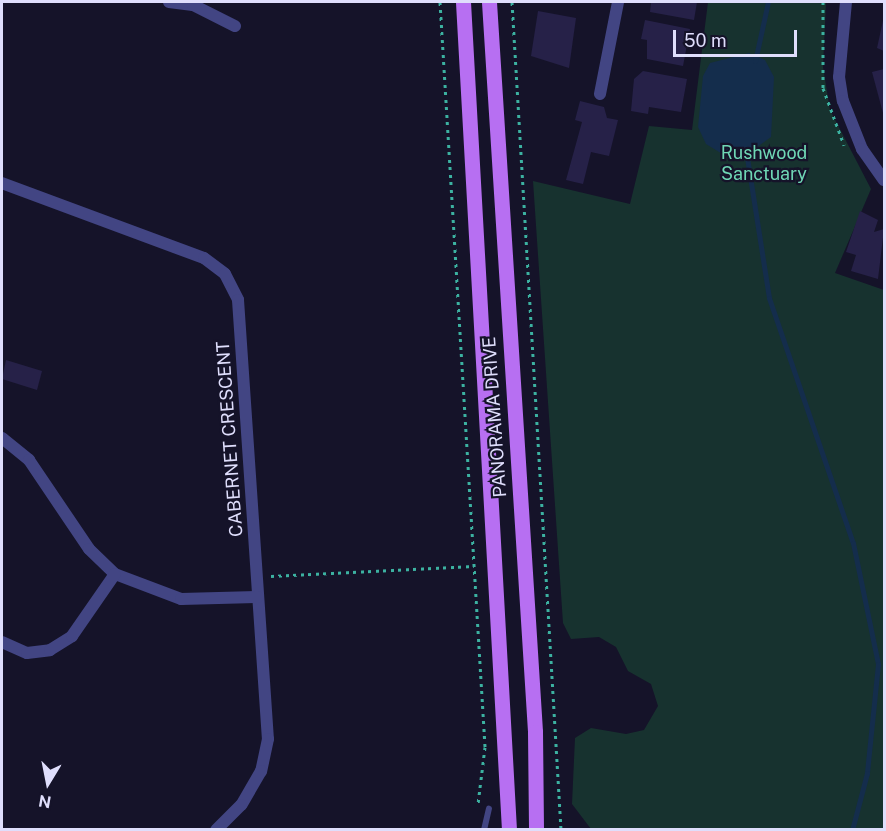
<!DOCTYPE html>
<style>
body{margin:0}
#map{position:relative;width:886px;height:831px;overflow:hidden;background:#151329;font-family:"Public Sans",sans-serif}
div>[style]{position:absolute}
.green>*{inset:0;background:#17322f}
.water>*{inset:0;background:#142d4c}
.stream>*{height:5px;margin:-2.5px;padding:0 2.5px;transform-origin:2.5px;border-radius:2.5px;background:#142d4c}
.building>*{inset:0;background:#262148}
.path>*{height:3px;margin-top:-1.5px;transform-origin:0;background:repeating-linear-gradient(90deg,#3cb2a1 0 3px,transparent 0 7.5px)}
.service>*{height:6px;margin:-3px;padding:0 3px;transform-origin:3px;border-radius:3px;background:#424583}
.minor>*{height:12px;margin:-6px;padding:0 6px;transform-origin:6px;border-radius:6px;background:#424583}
.primary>*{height:15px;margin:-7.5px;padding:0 7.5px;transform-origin:7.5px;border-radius:7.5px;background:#b76ff2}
span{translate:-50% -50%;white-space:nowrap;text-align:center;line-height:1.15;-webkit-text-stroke:4.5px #151329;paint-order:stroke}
.park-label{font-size:18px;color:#6fd7b5}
.street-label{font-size:18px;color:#dfdefc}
.frame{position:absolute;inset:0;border:3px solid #dfdefc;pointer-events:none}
.north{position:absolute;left:18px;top:753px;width:60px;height:60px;-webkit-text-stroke:4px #151329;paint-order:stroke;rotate:190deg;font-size:16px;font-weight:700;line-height:24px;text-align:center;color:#dfdefc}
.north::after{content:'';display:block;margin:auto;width:21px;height:27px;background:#dfdefc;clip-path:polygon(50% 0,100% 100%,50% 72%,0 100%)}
.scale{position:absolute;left:673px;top:30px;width:124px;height:27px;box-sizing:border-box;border:3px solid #dfdefc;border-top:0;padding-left:8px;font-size:18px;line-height:21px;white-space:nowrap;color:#dfdefc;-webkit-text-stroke:4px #151329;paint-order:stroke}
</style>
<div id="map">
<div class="green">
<i style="clip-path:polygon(708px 2px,826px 2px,823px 67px,830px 110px,871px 189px,835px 273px,884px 290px,884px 829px,591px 829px,572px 804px,575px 738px,591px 728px,626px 734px,644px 730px,658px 706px,651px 684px,628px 671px,616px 647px,599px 637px,571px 639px,563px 623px,533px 181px,630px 204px,649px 126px,692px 130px)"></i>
</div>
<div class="water">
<i style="clip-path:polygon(749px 53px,765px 60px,774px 77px,771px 137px,745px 156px,724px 155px,706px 144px,698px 127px,703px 76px,710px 63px)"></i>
</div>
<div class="stream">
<i style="left:755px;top:61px;width:60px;rotate:-77.6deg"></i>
<i style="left:746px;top:151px;width:149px;rotate:81.1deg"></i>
<i style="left:769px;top:298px;width:259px;rotate:71.1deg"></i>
<i style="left:853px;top:543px;width:124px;rotate:78.3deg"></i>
<i style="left:878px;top:664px;width:110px;rotate:95.8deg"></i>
<i style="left:867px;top:773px;width:59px;rotate:104.7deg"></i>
</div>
<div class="building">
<i style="clip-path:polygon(651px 2px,697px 2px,694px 20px,650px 12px)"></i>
<i style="clip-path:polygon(538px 11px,576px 18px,569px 68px,531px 56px)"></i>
<i style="clip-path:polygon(884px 16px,884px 51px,877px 48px)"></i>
<i style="clip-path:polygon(645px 20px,690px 29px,683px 66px,647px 59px,647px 40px,641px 39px)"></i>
<i style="clip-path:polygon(884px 69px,884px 113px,883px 113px,872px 72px)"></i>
<i style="clip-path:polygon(643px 71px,687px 79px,681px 112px,649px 107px,648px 114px,631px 111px,634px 79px)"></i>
<i style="clip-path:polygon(580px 101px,604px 107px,607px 118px,618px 120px,609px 156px,591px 152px,583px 184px,566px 180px,582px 122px,575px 120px)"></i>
<i style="clip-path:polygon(860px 211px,878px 220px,874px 232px,884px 229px,878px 279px,851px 271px,856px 255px,846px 252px)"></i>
<i style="clip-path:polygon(6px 360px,42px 371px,37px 390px,2px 379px)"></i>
</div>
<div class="path">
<i style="left:440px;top:2px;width:746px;rotate:86.54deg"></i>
<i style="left:485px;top:747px;width:57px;rotate:97deg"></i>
<i style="left:512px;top:2px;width:829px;rotate:86.61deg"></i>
<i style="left:823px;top:2px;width:86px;rotate:90deg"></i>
<i style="left:823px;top:88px;width:61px;rotate:69.8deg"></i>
<i style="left:271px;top:576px;width:203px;rotate:-2.8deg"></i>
</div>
<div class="service">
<i style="left:484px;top:830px;width:22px;rotate:-77deg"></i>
</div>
<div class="minor">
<i style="left:169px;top:2px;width:24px;rotate:7deg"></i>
<i style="left:193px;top:5px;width:47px;rotate:26.6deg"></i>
<i style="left:846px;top:2px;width:75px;rotate:95.3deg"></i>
<i style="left:839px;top:77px;width:24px;rotate:81deg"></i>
<i style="left:843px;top:101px;width:52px;rotate:68.4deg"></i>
<i style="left:862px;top:149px;width:38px;rotate:55deg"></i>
<i style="left:600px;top:94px;width:94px;rotate:-78.9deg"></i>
<i style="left:2px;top:183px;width:215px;rotate:20.4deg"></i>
<i style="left:204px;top:258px;width:26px;rotate:37deg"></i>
<i style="left:225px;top:274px;width:29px;rotate:63deg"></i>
<i style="left:238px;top:300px;width:440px;rotate:86.1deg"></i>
<i style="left:268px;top:739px;width:33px;rotate:102deg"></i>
<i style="left:261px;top:771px;width:39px;rotate:120deg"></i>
<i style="left:241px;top:805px;width:35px;rotate:135deg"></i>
<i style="left:2px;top:438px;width:35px;rotate:39deg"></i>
<i style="left:29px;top:460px;width:107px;rotate:56deg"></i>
<i style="left:89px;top:549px;width:36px;rotate:44deg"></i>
<i style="left:115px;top:574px;width:71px;rotate:20.7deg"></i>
<i style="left:181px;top:599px;width:77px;rotate:-1.5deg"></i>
<i style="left:2px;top:642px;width:27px;rotate:24deg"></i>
<i style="left:27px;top:653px;width:23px;rotate:-7deg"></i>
<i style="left:50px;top:650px;width:26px;rotate:-32deg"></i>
<i style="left:72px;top:636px;width:75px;rotate:-55.3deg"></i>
</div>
<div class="primary">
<i style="left:463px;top:2px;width:829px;rotate:86.82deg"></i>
<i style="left:489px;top:2px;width:731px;rotate:86.39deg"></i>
<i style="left:535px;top:732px;width:98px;rotate:89.4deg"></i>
</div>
<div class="park-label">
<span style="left:764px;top:164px">Rushwood<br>Sanctuary</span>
</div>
<div class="street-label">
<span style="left:495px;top:417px;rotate:-94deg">PANORAMA DRIVE</span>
<span style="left:230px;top:439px;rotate:-94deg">CABERNET CRESCENT</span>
</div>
<div class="frame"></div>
<div class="north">N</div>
<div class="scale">50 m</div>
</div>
